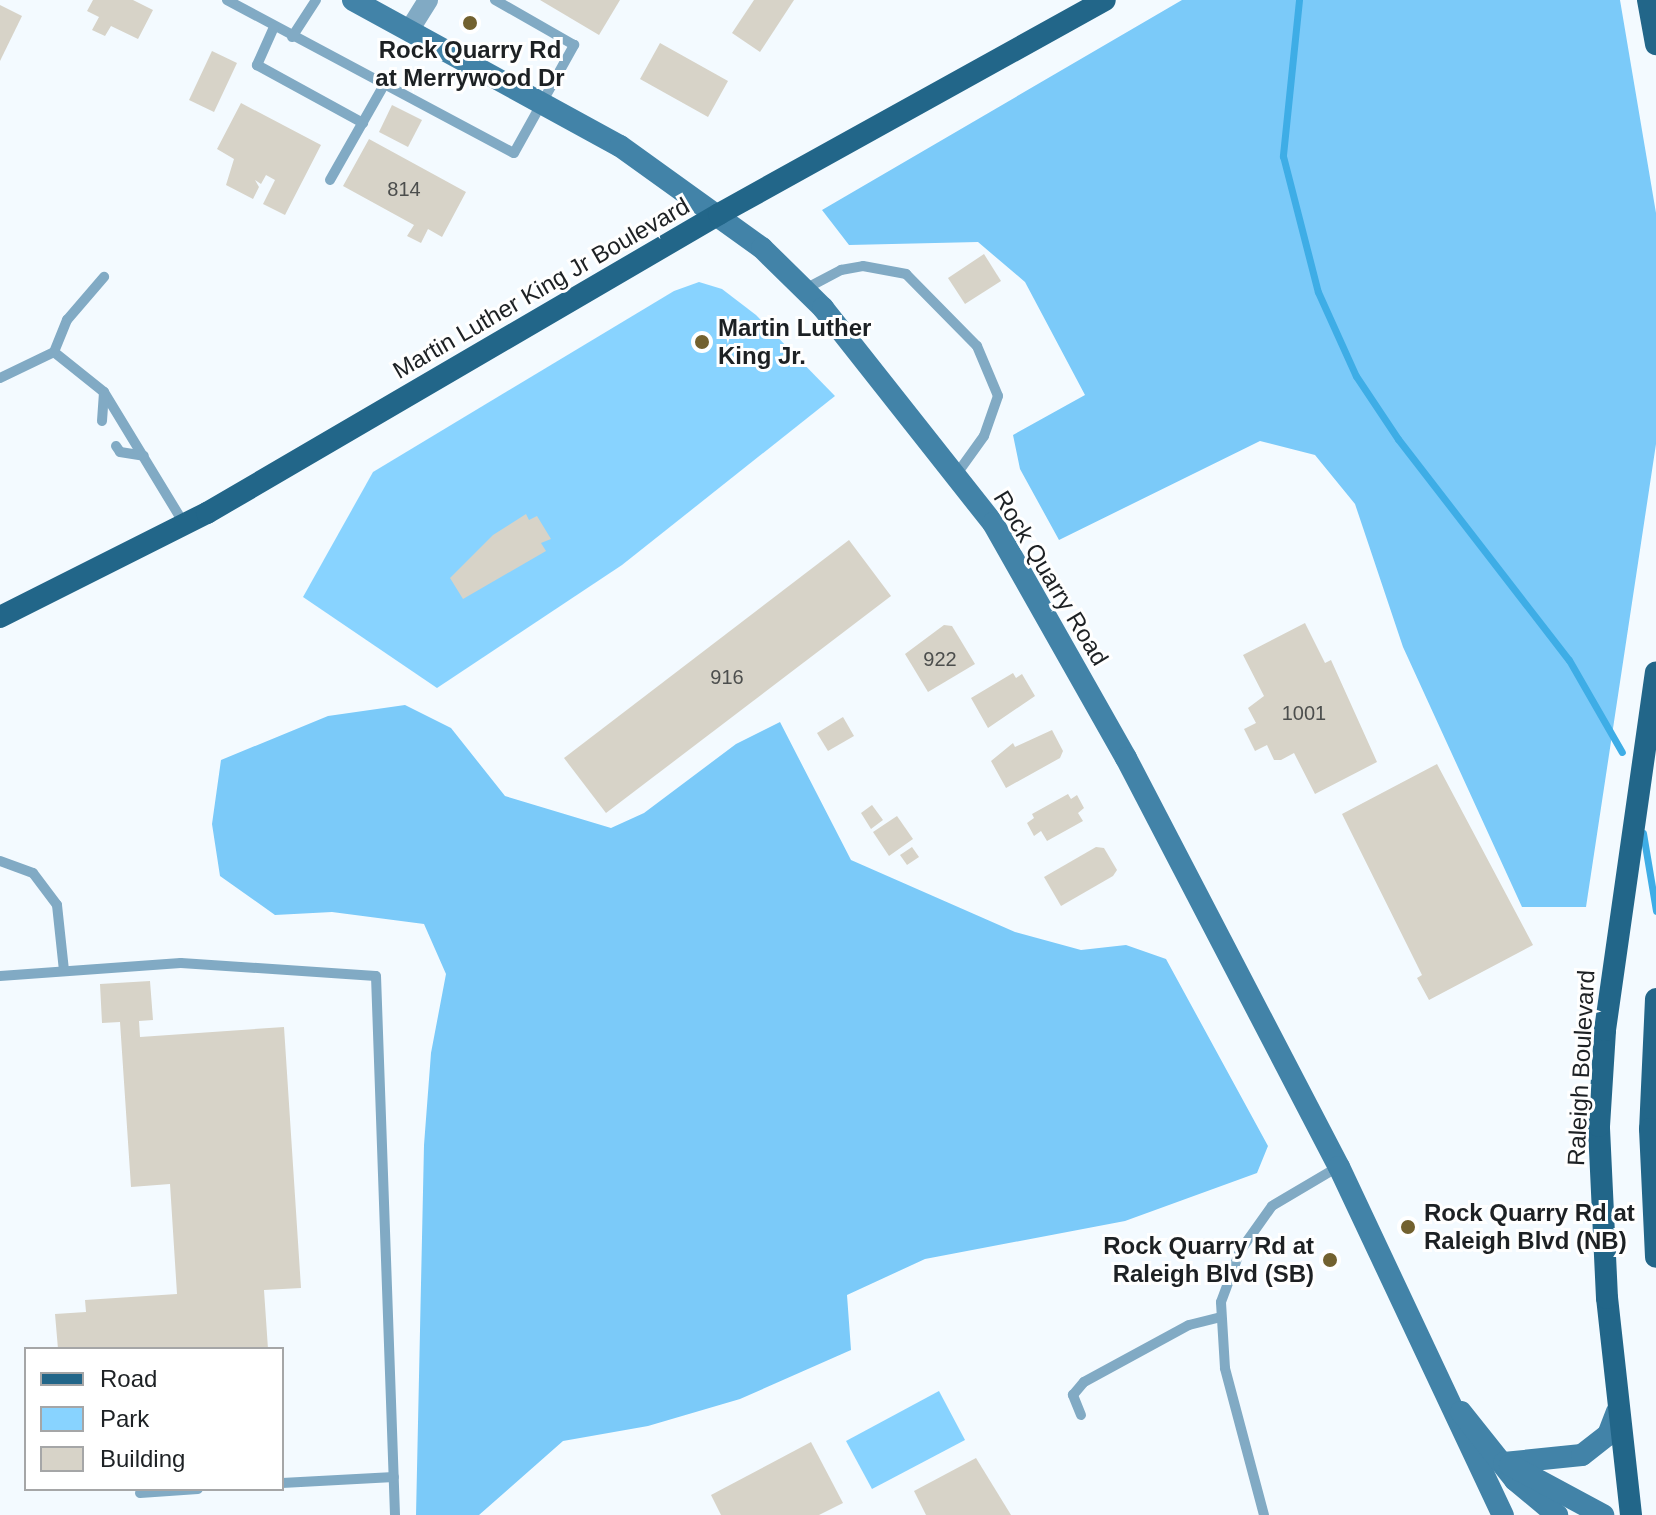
<!DOCTYPE html>
<style>
body{margin:0}
#map{position:relative;width:1656px;height:1515px;overflow:hidden;background:#f3faff;font-family:Arial,sans-serif}
div>[style]{position:absolute}
.green>*{inset:0;background:#88d3ff}
.forest>*{inset:0;background:#7bcaf9}
.stream>*{height:7px;margin:-3.5px;padding:0 3.5px;transform-origin:3.5px;border-radius:3.5px;background:#3eade6}
.building>*{inset:0;background:#d7d3c8}
.service>*{height:10px;margin:-5px;padding:0 5px;transform-origin:5px;border-radius:5px;background:#81aac4}
.minor>*{height:20px;margin:-10px;padding:0 10px;transform-origin:10px;border-radius:10px;background:#81aac4}
.secondary>*{height:22px;margin:-11px;padding:0 11px;transform-origin:11px;border-radius:11px;background:#4283a8}
.primary>*{height:22px;margin:-11px;padding:0 11px;transform-origin:11px;border-radius:11px;background:#226689}
.dots>*{width:22px;height:22px;translate:-50% -50%;box-sizing:border-box;border:4px solid #fff;border-radius:50%}
span{translate:-50% -50%;white-space:nowrap;text-align:center;line-height:1.15;-webkit-text-stroke:6px #fff;paint-order:stroke}
.number-label{font-size:20px;color:#4c4e4d}
.number-label span{-webkit-text-stroke-width:0}
.poi-label{font-size:24px;color:#1d2124;font-weight:700}
.left{translate:0 -50%;text-align:left}
.right{translate:-100% -50%;text-align:right}
.street-label{font-size:24px;color:#1d2124}
.legend{position:absolute;left:24px;top:1347px;width:260px;height:144px;box-sizing:border-box;background:#fff;border:2px solid #a5a6a7;margin:0;padding:10px 14px;list-style:none;font-size:24px;color:#1d2124}
.legend li{display:flex;align-items:center;gap:16px;height:40px}
.legend b{width:40px;border:2px solid #a5a6a7}
</style>
<div id="map">
<div class="green">
<i style="clip-path:polygon(699px 282px,722px 289px,756px 315px,835px 396px,622px 565px,437px 688px,303px 597px,373px 472px,674px 291px)"></i>
<i style="clip-path:polygon(939px 1391px,965px 1440px,872px 1489px,846px 1441px)"></i>
</div>
<div class="forest">
<i style="clip-path:polygon(1182px 0,1620px 0,1656px 213px,1656px 444px,1586px 907px,1522px 907px,1403px 647px,1355px 504px,1315px 455px,1260px 441px,1059px 540px,1020px 469px,1013px 435px,1085px 395px,1025px 282px,978px 242px,849px 245px,822px 210px)"></i>
<i style="clip-path:polygon(405px 705px,451px 728px,505px 796px,611px 828px,644px 813px,736px 744px,780px 722px,851px 860px,1015px 932px,1081px 950px,1126px 945px,1166px 959px,1268px 1146px,1257px 1173px,1125px 1221px,925px 1259px,847px 1295px,851px 1350px,740px 1399px,648px 1426px,563px 1441px,479px 1515px,416px 1515px,424px 1145px,431px 1053px,446px 974px,424px 924px,332px 912px,275px 915px,220px 876px,212px 824px,221px 760px,328px 716px)"></i>
</div>
<div class="stream">
<i style="left:1299px;top:0;width:157px;rotate:95.9deg"></i>
<i style="left:1283px;top:156px;width:140px;rotate:75.6deg"></i>
<i style="left:1318px;top:292px;width:92px;rotate:65.7deg"></i>
<i style="left:1356px;top:376px;width:76px;rotate:56.3deg"></i>
<i style="left:1398px;top:439px;width:279px;rotate:52.3deg"></i>
<i style="left:1569px;top:660px;width:106px;rotate:60.1deg"></i>
<i style="left:1643px;top:833px;width:79px;rotate:80.5deg"></i>
</div>
<div class="building">
<i style="clip-path:polygon(93px 0,133px 0,153px 10px,138px 39px,111px 26px,105px 36px,92px 30px,99px 17px,87px 11px)"></i>
<i style="clip-path:polygon(540px 0,620px 0,599px 35px)"></i>
<i style="clip-path:polygon(754px 0,794px 0,760px 52px,732px 33px)"></i>
<i style="clip-path:polygon(0 5px,22px 16px,0 61px)"></i>
<i style="clip-path:polygon(660px 43px,728px 81px,708px 117px,640px 79px)"></i>
<i style="clip-path:polygon(212px 51px,237px 63px,214px 112px,189px 100px)"></i>
<i style="clip-path:polygon(241px 103px,321px 145px,285px 215px,263px 204px,275px 180px,266px 175px,261px 184px,255px 180px,259px 187px,253px 199px,226px 185px,234px 159px,217px 149px)"></i>
<i style="clip-path:polygon(392px 105px,422px 120px,408px 147px,379px 132px)"></i>
<i style="clip-path:polygon(369px 139px,466px 192px,442px 237px,428px 229px,421px 243px,407px 236px,414px 225px,343px 186px)"></i>
<i style="clip-path:polygon(984px 254px,1001px 281px,965px 304px,948px 278px)"></i>
<i style="clip-path:polygon(526px 514px,529px 520px,537px 516px,551px 539px,541px 543px,546px 551px,463px 599px,450px 578px,493px 535px)"></i>
<i style="clip-path:polygon(849px 540px,891px 596px,606px 813px,564px 758px)"></i>
<i style="clip-path:polygon(1305px 623px,1325px 663px,1331px 660px,1377px 762px,1315px 794px,1294px 753px,1281px 760px,1274px 760px,1267px 745px,1255px 751px,1244px 729px,1256px 723px,1248px 708px,1264px 696px,1243px 655px)"></i>
<i style="clip-path:polygon(944px 625px,952px 626px,975px 664px,928px 692px,905px 654px)"></i>
<i style="clip-path:polygon(1013px 673px,1016px 678px,1022px 674px,1035px 696px,988px 728px,971px 698px)"></i>
<i style="clip-path:polygon(843px 717px,854px 736px,828px 751px,817px 733px)"></i>
<i style="clip-path:polygon(1052px 730px,1063px 751px,1060px 758px,1006px 788px,991px 761px,1013px 743px,1015px 747px)"></i>
<i style="clip-path:polygon(1437px 764px,1533px 945px,1429px 1000px,1417px 978px,1422px 975px,1342px 814px)"></i>
<i style="clip-path:polygon(1068px 794px,1071px 799px,1077px 795px,1084px 808px,1078px 813px,1083px 821px,1047px 841px,1041px 831px,1034px 836px,1027px 823px,1034px 818px,1032px 814px)"></i>
<i style="clip-path:polygon(872px 805px,883px 820px,871px 829px,861px 813px)"></i>
<i style="clip-path:polygon(897px 816px,913px 839px,889px 856px,873px 832px)"></i>
<i style="clip-path:polygon(912px 847px,919px 857px,907px 865px,900px 855px)"></i>
<i style="clip-path:polygon(1096px 847px,1104px 848px,1117px 870px,1113px 876px,1061px 906px,1044px 877px)"></i>
<i style="clip-path:polygon(150px 981px,153px 1020px,139px 1021px,140px 1037px,284px 1027px,301px 1288px,264px 1290px,268px 1349px,58px 1349px,55px 1314px,86px 1312px,85px 1300px,177px 1294px,170px 1184px,131px 1187px,120px 1022px,102px 1023px,100px 984px)"></i>
<i style="clip-path:polygon(811px 1442px,843px 1503px,819px 1515px,721px 1515px,711px 1495px)"></i>
<i style="clip-path:polygon(976px 1458px,1011px 1515px,926px 1515px,914px 1491px)"></i>
</div>
<div class="service">
<i style="left:227px;top:0;width:325px;rotate:28.1deg"></i>
<i style="left:514px;top:153px;width:124px;rotate:-60.9deg"></i>
<i style="left:574px;top:45px;width:91px;rotate:-150.3deg"></i>
<i style="left:274px;top:27px;width:42px;rotate:114.1deg"></i>
<i style="left:257px;top:65px;width:121px;rotate:28.7deg"></i>
<i style="left:292px;top:37px;width:44px;rotate:-57deg"></i>
<i style="left:330px;top:180px;width:109px;rotate:-60.4deg"></i>
<i style="left:805px;top:289px;width:41px;rotate:-27.8deg"></i>
<i style="left:841px;top:270px;width:22px;rotate:-10deg"></i>
<i style="left:863px;top:266px;width:44px;rotate:10.5deg"></i>
<i style="left:906px;top:274px;width:101px;rotate:45.4deg"></i>
<i style="left:977px;top:346px;width:54px;rotate:67.2deg"></i>
<i style="left:998px;top:396px;width:42px;rotate:109.3deg"></i>
<i style="left:984px;top:436px;width:48px;rotate:125.7deg"></i>
<i style="left:54px;top:352px;width:64px;rotate:38.7deg"></i>
<i style="left:104px;top:392px;width:156px;rotate:58.7deg"></i>
<i style="left:0;top:378px;width:60px;rotate:-25.7deg"></i>
<i style="left:54px;top:352px;width:35px;rotate:-68deg"></i>
<i style="left:67px;top:320px;width:57px;rotate:-49.3deg"></i>
<i style="left:102px;top:421px;width:29px;rotate:-86deg"></i>
<i style="left:116px;top:446px;width:7px;rotate:56deg"></i>
<i style="left:120px;top:452px;width:24px;rotate:9deg"></i>
<i style="left:0;top:861px;width:35px;rotate:20deg"></i>
<i style="left:33px;top:873px;width:40px;rotate:53deg"></i>
<i style="left:57px;top:905px;width:66px;rotate:83.9deg"></i>
<i style="left:0;top:976px;width:181px;rotate:-4.1deg"></i>
<i style="left:181px;top:963px;width:195px;rotate:3.8deg"></i>
<i style="left:376px;top:976px;width:539px;rotate:87.98deg"></i>
<i style="left:1081px;top:1415px;width:22px;rotate:-112deg"></i>
<i style="left:1073px;top:1395px;width:17px;rotate:-50deg"></i>
<i style="left:1084px;top:1382px;width:119px;rotate:-28.5deg"></i>
<i style="left:1189px;top:1325px;width:32px;rotate:-14deg"></i>
<i style="left:282px;top:1483px;width:112px;rotate:-3.1deg"></i>
<i style="left:140px;top:1493px;width:58px;rotate:-3.9deg"></i>
<i style="left:1264px;top:1515px;width:152px;rotate:-104.9deg"></i>
<i style="left:1225px;top:1368px;width:66px;rotate:-93.5deg"></i>
<i style="left:1221px;top:1302px;width:54px;rotate:-69.6deg"></i>
<i style="left:1240px;top:1251px;width:55px;rotate:-54.6deg"></i>
<i style="left:1272px;top:1206px;width:77px;rotate:-30.6deg"></i>
</div>
<div class="minor">
<i style="left:410px;top:29px;width:34px;rotate:-58deg"></i>
</div>
<div class="secondary">
<i style="left:353px;top:0;width:304px;rotate:28.7deg"></i>
<i style="left:620px;top:146px;width:175px;rotate:35.7deg"></i>
<i style="left:762px;top:248px;width:86px;rotate:44.5deg"></i>
<i style="left:823px;top:308px;width:274px;rotate:51.7deg"></i>
<i style="left:993px;top:523px;width:270px;rotate:60.5deg"></i>
<i style="left:1126px;top:758px;width:461px;rotate:62.5deg"></i>
<i style="left:1339px;top:1167px;width:385px;rotate:64.8deg"></i>
<i style="left:1461px;top:1412px;width:87px;rotate:51.5deg"></i>
<i style="left:1515px;top:1480px;width:55px;rotate:39.8deg"></i>
<i style="left:1504px;top:1463px;width:78px;rotate:-5.9deg"></i>
<i style="left:1582px;top:1455px;width:33px;rotate:-38deg"></i>
<i style="left:1608px;top:1435px;width:25px;rotate:-69deg"></i>
<i style="left:1510px;top:1465px;width:106px;rotate:28.3deg"></i>
</div>
<div class="primary">
<i style="left:1648px;top:0;width:45px;rotate:79.7deg"></i>
<i style="left:0;top:617px;width:232px;rotate:-26.7deg"></i>
<i style="left:207px;top:513px;width:593px;rotate:-30.28deg"></i>
<i style="left:719px;top:214px;width:441px;rotate:-29deg"></i>
<i style="left:1656px;top:999px;width:130px;rotate:92.6deg"></i>
<i style="left:1650px;top:1129px;width:128px;rotate:87.3deg"></i>
<i style="left:1631px;top:1515px;width:218px;rotate:-96.3deg"></i>
<i style="left:1607px;top:1298px;width:172px;rotate:-92.7deg"></i>
<i style="left:1599px;top:1126px;width:96px;rotate:-86.4deg"></i>
<i style="left:1605px;top:1030px;width:361px;rotate:-81.9deg"></i>
</div>
<div class="dots">
<i style="left:470px;top:23px;background:#72612f"></i>
<i style="left:702px;top:342px;background:#72612f"></i>
<i style="left:1408px;top:1227px;background:#72612f"></i>
<i style="left:1330px;top:1260px;background:#72612f"></i>
</div>
<div class="number-label">
<span style="left:404px;top:189px">814</span>
<span style="left:940px;top:659px">922</span>
<span style="left:727px;top:677px">916</span>
<span style="left:1304px;top:713px">1001</span>
</div>
<div class="poi-label">
<span style="left:470px;top:64px">Rock Quarry Rd<br>at Merrywood Dr</span>
<span class="left" style="left:718px;top:342px">Martin Luther<br>King Jr.</span>
<span class="left" style="left:1424px;top:1227px">Rock Quarry Rd at<br>Raleigh Blvd (NB)</span>
<span class="right" style="left:1314px;top:1260px">Rock Quarry Rd at<br>Raleigh Blvd (SB)</span>
</div>
<div class="street-label">
<span style="left:541px;top:288px;rotate:-30deg">Martin Luther King Jr Boulevard</span>
<span style="left:1051px;top:578px;rotate:59deg">Rock Quarry Road</span>
<span style="left:1581px;top:1068px;rotate:-87deg">Raleigh Boulevard</span>
</div>
<ul class="legend">
<li><b style="height:10px;background:#226689"></b>Road</li>
<li><b style="height:22px;background:#88d3ff"></b>Park</li>
<li><b style="height:22px;background:#d7d3c8"></b>Building</li>
</ul>
</div>
